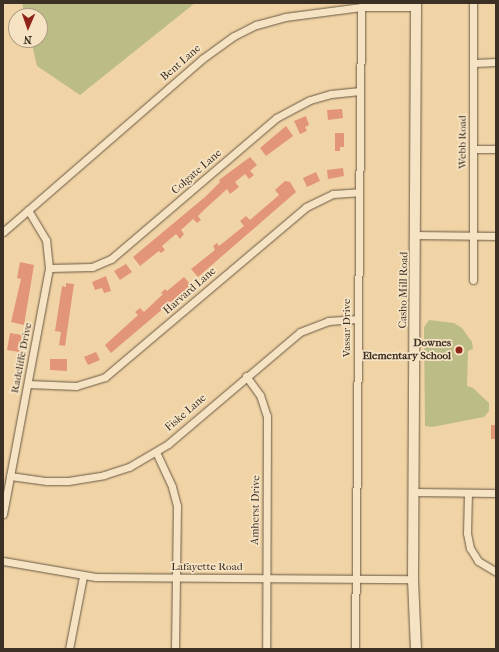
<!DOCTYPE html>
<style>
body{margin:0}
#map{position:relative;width:499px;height:652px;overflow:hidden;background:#f1d4a5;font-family:"IM FELL French Canon",serif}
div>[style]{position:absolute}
.green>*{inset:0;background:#bbbc86}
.building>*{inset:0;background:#e39577}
.roads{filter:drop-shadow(0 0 1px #695844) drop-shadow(0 0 1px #695844)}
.street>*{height:7px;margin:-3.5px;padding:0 3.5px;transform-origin:3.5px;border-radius:3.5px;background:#f6e3c4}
.secondary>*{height:10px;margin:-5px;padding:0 5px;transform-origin:5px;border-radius:5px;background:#f6e3c4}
.dots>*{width:11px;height:11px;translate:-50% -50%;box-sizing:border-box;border:2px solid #f6e3c4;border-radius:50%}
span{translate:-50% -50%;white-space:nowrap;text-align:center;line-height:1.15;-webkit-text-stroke:3.5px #f6e3c4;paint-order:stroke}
.street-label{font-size:11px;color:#3c2f23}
.poi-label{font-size:11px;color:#3c2f23;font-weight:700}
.right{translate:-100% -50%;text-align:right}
.frame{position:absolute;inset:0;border:4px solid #3c2f23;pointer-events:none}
.north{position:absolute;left:8px;top:8px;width:40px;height:40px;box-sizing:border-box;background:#f6e3c4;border:1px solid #ac9b84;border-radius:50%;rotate:182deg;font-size:11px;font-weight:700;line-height:16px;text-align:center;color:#3c2f23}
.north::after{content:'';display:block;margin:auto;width:14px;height:18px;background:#8f2418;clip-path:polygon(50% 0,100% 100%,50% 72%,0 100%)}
</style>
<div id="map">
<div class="green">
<i style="clip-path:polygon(22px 3px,195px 3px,80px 95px,37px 66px,31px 40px,40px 40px,40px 16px,25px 16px)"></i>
<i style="clip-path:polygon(429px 320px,454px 323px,462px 328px,472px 342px,473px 349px,468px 351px,467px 386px,473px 388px,489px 403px,489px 411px,484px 417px,432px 427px,425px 426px,424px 327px)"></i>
</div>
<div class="building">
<i style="clip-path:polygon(342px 109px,343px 118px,328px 120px,327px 110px)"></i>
<i style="clip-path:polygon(306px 116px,309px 125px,305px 127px,307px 131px,300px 134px,294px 121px)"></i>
<i style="clip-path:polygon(286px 126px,293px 136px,266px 156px,260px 148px)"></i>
<i style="clip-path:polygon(335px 133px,344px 133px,344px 147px,340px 147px,340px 151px,335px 151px)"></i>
<i style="clip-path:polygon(250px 157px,257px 165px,250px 171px,254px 175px,249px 179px,245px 174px,235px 182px,239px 187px,230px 194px,227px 189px,204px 210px,198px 216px,201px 220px,197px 223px,193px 219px,181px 230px,184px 234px,180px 239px,176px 234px,162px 246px,165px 250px,161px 253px,159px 251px,140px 266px,133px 257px,205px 197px,220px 182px,219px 180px)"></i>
<i style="clip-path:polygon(343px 168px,344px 176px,328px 179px,327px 170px)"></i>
<i style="clip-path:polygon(316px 172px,320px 181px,307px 187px,303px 178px)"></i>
<i style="clip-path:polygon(285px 181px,290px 182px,296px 192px,198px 277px,191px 269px,215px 250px,213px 246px,217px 243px,219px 246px,244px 226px,240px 221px,246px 216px,250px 220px,279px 195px,275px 190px)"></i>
<i style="clip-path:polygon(20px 262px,34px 265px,24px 325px,11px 322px,21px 279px,17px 278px)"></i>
<i style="clip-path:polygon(126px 264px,132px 272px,120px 280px,114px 271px)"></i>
<i style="clip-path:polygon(106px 276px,111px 291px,104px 293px,102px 288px,95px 290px,92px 282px)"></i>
<i style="clip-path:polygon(184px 277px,191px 285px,111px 353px,105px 345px,138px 315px,135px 312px,140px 308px,144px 312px,163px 294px,161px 293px,165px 289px,167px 291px)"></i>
<i style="clip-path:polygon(66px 283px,74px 284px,65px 346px,59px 345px,61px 332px,55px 331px,62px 286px,66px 287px)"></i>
<i style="clip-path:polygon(10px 333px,22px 335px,19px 352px,7px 350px)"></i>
<i style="clip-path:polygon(96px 352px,100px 360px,88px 365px,84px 357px)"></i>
<i style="clip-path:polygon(50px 359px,67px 359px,67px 371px,50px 370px)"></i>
<i style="clip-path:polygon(491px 425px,496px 425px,496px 439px,491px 439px)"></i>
</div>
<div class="roads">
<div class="street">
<i style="left:475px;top:63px;width:21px;rotate:-3deg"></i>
<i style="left:474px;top:149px;width:22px"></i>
<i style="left:3px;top:232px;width:264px;rotate:-41deg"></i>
<i style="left:202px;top:59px;width:39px;rotate:-36deg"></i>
<i style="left:234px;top:36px;width:25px;rotate:-27deg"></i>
<i style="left:256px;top:25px;width:30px;rotate:-15deg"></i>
<i style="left:285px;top:17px;width:77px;rotate:-7.5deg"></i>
<i style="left:361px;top:7px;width:56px"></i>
<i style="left:416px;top:235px;width:80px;rotate:0.7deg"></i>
<i style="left:49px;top:268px;width:43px;rotate:-1.3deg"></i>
<i style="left:92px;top:267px;width:21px;rotate:-23deg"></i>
<i style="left:111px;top:259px;width:217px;rotate:-40.5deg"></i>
<i style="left:276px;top:118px;width:38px;rotate:-28deg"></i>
<i style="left:310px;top:100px;width:22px;rotate:-16deg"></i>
<i style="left:331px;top:94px;width:29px;rotate:-6deg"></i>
<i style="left:473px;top:280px;width:277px;rotate:-90deg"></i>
<i style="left:246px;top:376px;width:24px;rotate:54deg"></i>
<i style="left:260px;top:395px;width:22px;rotate:72deg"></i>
<i style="left:267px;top:416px;width:233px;rotate:90.2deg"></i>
<i style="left:28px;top:384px;width:48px;rotate:2.4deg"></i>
<i style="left:76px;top:386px;width:30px;rotate:-17deg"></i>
<i style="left:105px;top:377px;width:263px;rotate:-40.2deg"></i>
<i style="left:306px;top:207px;width:30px;rotate:-26deg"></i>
<i style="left:333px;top:194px;width:26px;rotate:-4deg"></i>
<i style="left:156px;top:452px;width:38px;rotate:65deg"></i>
<i style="left:172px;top:487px;width:20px;rotate:75deg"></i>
<i style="left:177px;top:506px;width:143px;rotate:90.8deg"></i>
<i style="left:10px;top:476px;width:37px;rotate:8deg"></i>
<i style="left:47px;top:481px;width:21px"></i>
<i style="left:68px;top:481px;width:36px;rotate:-9deg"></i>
<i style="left:104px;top:475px;width:26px;rotate:-18deg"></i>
<i style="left:129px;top:467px;width:45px;rotate:-30.5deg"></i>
<i style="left:168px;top:444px;width:173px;rotate:-40.3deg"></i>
<i style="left:300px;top:332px;width:30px;rotate:-21deg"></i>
<i style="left:328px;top:321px;width:30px;rotate:-4deg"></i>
<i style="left:414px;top:492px;width:82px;rotate:0.7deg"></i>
<i style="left:468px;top:493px;width:40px;rotate:91.4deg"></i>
<i style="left:467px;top:533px;width:15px;rotate:79deg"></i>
<i style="left:470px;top:548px;width:15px;rotate:58deg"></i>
<i style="left:478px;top:561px;width:21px;rotate:31deg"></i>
<i style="left:3px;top:514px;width:250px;rotate:-79.4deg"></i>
<i style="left:49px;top:268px;width:28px;rotate:-96deg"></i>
<i style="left:46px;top:240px;width:35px;rotate:-121deg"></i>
<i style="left:3px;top:561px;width:94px;rotate:9.8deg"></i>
<i style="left:96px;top:577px;width:317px;rotate:0.4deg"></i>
<i style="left:69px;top:649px;width:74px;rotate:-79.1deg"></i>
<i style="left:355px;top:649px;width:642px;rotate:-89.46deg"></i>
</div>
<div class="secondary">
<i style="left:416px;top:649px;width:70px;rotate:-92.5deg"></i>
<i style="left:413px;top:579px;width:576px;rotate:-89.7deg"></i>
</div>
</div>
<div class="dots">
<i style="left:459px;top:350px;background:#8f2418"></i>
</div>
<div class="street-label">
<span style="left:181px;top:63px;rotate:-41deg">Bent Lane</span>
<span style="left:463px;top:142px;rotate:-90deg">Webb Road</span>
<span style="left:197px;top:172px;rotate:-41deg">Colgate Lane</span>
<span style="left:404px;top:290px;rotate:-89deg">Casho Mill Road</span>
<span style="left:190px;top:291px;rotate:-41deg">Harvard Lane</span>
<span style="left:347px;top:328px;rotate:-90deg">Vassar Drive</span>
<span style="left:22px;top:358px;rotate:-79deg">Radcliffe Drive</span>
<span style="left:186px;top:413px;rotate:-41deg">Fiske Lane</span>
<span style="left:256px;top:510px;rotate:-89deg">Amherst Drive</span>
<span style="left:207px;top:567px">Lafayette Road</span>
</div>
<div class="poi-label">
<span class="right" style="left:451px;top:350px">Downes<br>Elementary School</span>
</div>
<div class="frame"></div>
<div class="north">N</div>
</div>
